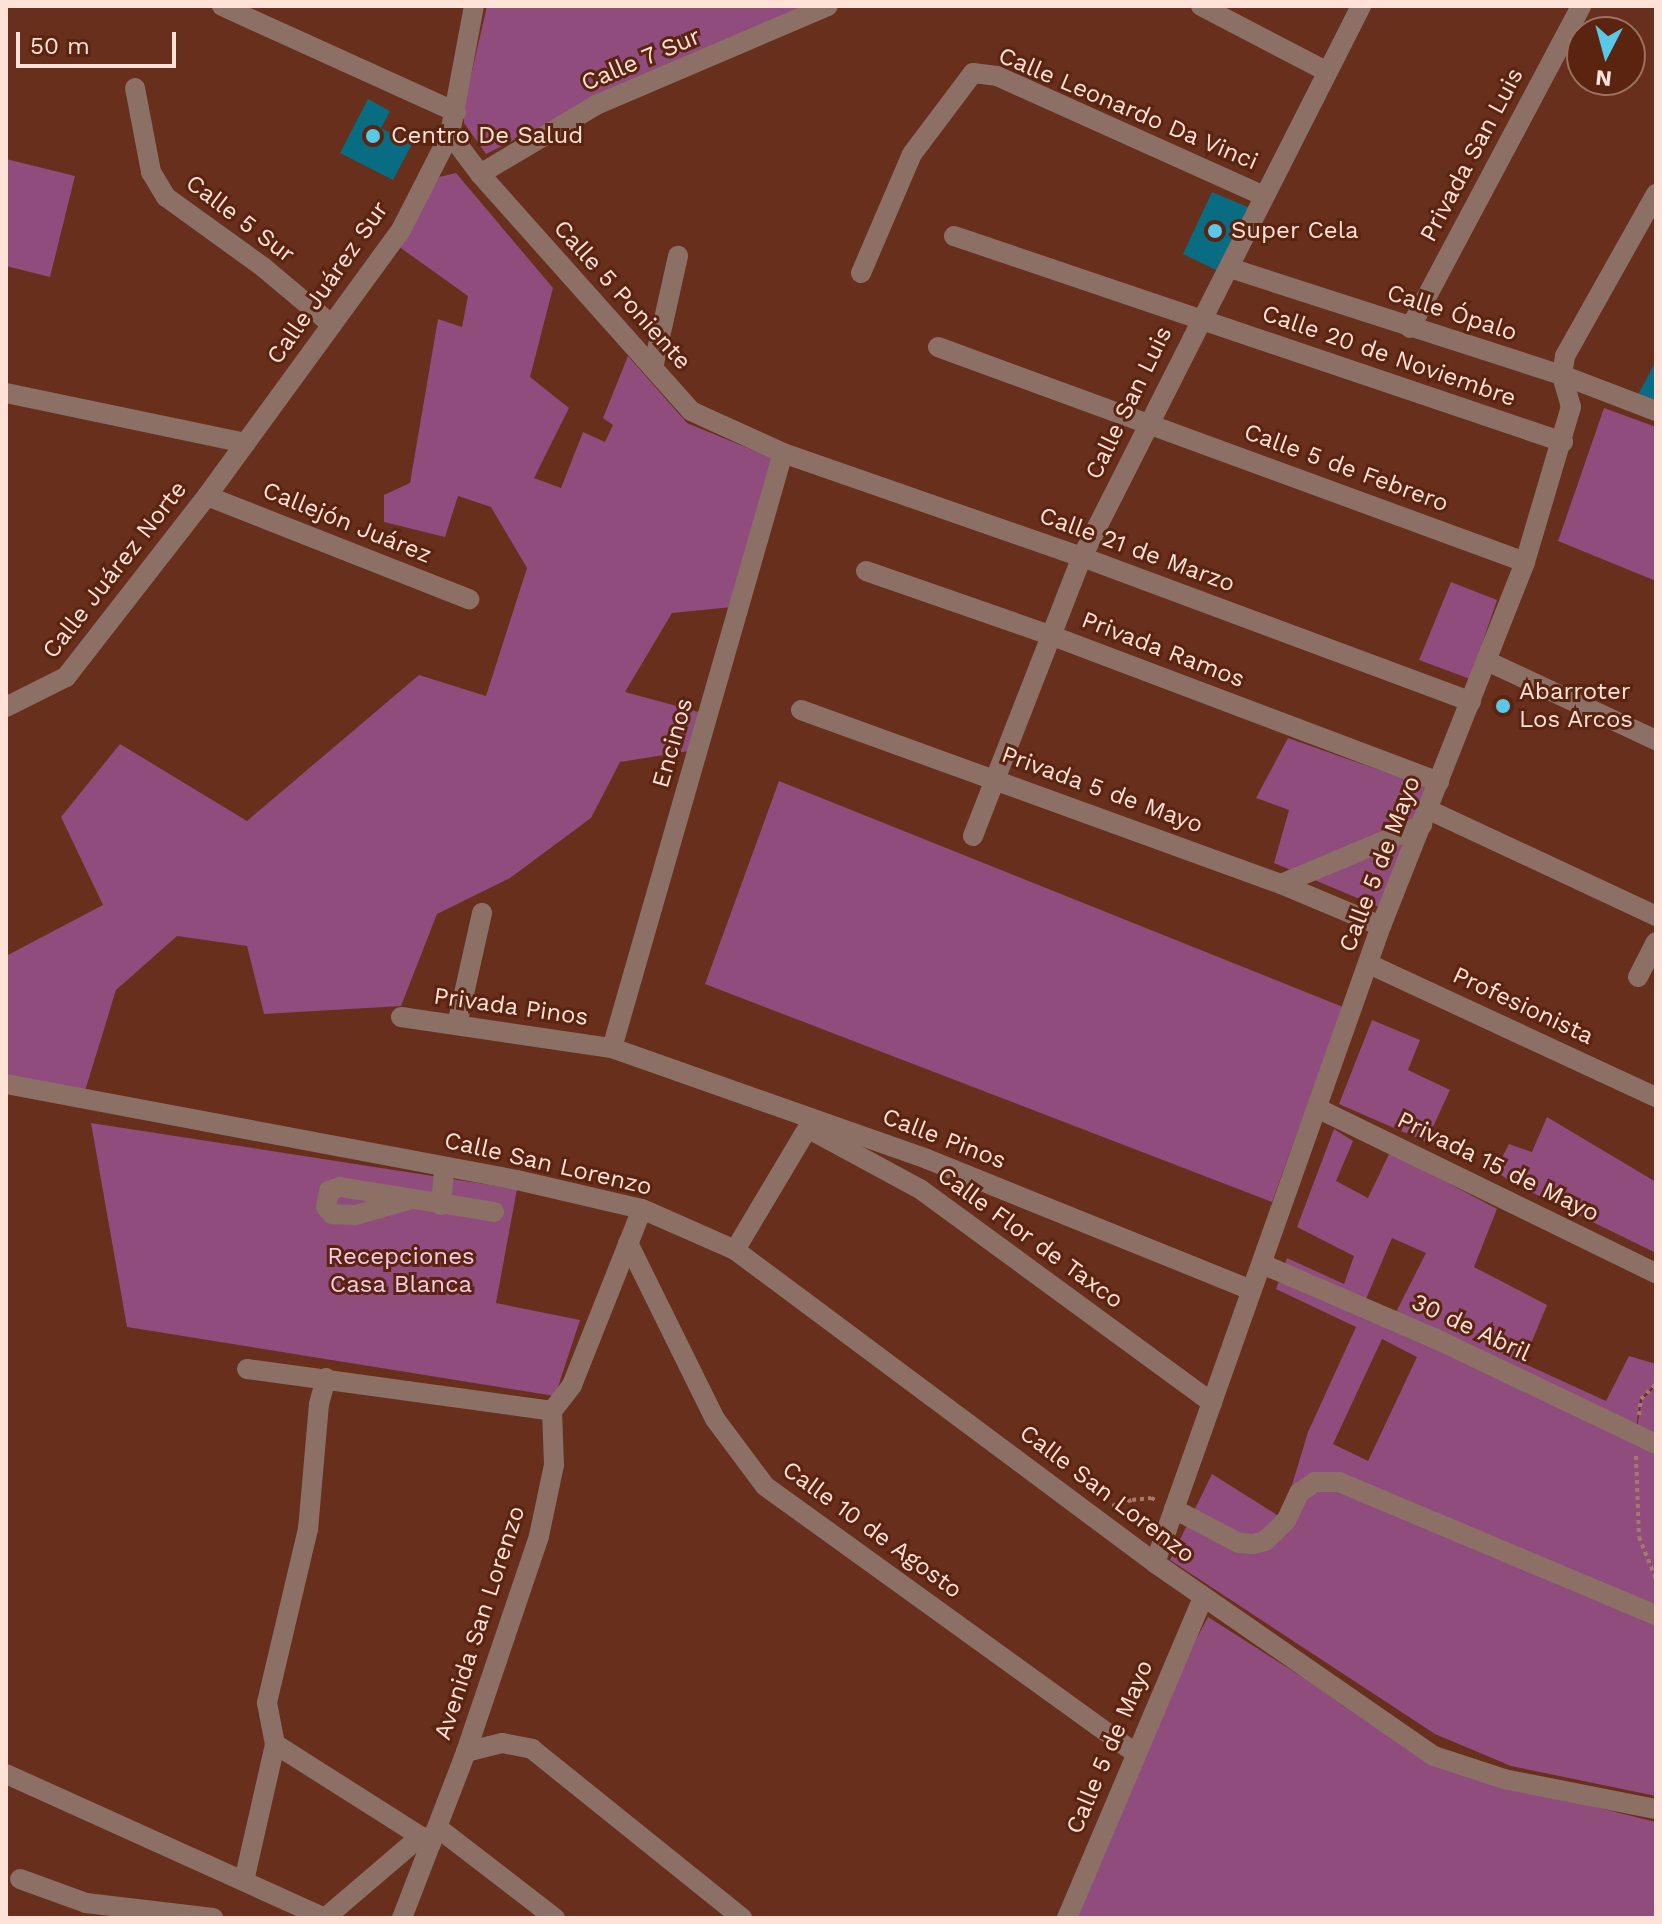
<!DOCTYPE html>
<meta charset="utf-8">
<style>
body{margin:0}
#map{position:relative;width:1662px;height:1924px;overflow:hidden;background:#672f1c;font-family:"Work Sans",sans-serif}
div>[style]{position:absolute}
.green>*{inset:0;background:#8f4c7c}
.building>*{inset:0;background:#086c82}
.path>*{height:4px;margin-top:-2px;transform-origin:0;background:repeating-linear-gradient(90deg,#a6796a 0 4px,transparent 0 8px)}
.minor>*{height:20px;margin:-10px;padding:0 10px;transform-origin:10px;border-radius:10px;background:#8c7066}
.dots>*{width:22px;height:22px;translate:-50% -50%;box-sizing:border-box;border:4px solid #5b2411;border-radius:50%}
span{translate:-50% -50%;white-space:nowrap;text-align:center;line-height:1.15;-webkit-text-stroke:6px #5b2411;paint-order:stroke}
.street-label{font-size:24px;color:#fee1d7}
.poi-label{font-size:24px;color:#fee1d7}
.left{translate:0 -50%;text-align:left}
.park-label{font-size:24px;color:#f4cbe6}
.frame{position:absolute;inset:0;border:8px solid #fee1d7;pointer-events:none}
.north{position:absolute;left:1566px;top:16px;width:80px;height:80px;box-sizing:border-box;background:#5b2411;border:2px solid #9c7060;border-radius:50%;rotate:186deg;font-size:22px;font-weight:700;line-height:32px;text-align:center;color:#fee1d7}
.north::after{content:'';display:block;margin:auto;width:28px;height:36px;background:#5ac8e6;clip-path:polygon(50% 0,100% 100%,50% 72%,0 100%)}
.scale{position:absolute;left:16px;top:32px;width:160px;height:36px;box-sizing:border-box;border:4px solid #fee1d7;border-top:0;padding-left:10px;font-size:24px;line-height:28px;white-space:nowrap;color:#fee1d7;-webkit-text-stroke:6px #5b2411;paint-order:stroke}
</style>
<div id="map">
<div class="green">
<i style="clip-path:polygon(487px 6px,805px 6px,650px 72px,486px 154px,464px 123px,463px 110px)"></i>
<i style="clip-path:polygon(6px 159px,75px 176px,50px 277px,6px 266px)"></i>
<i style="clip-path:polygon(456px 173px,553px 288px,530px 377px,569px 408px,534px 478px,561px 488px,583px 432px,605px 442px,613px 425px,603px 418px,628px 356px,687px 423px,777px 460px,732px 607px,672px 613px,625px 692px,706px 714px,695px 750px,620px 762px,591px 818px,510px 878px,437px 914px,401px 1006px,264px 1014px,247px 946px,177px 936px,116px 990px,85px 1091px,6px 1075px,6px 956px,103px 905px,61px 817px,120px 744px,247px 821px,419px 675px,486px 696px,527px 568px,491px 507px,458px 496px,445px 537px,384px 522px,384px 495px,410px 483px,438px 319px,462px 327px,468px 296px,398px 246px,439px 177px)"></i>
<i style="clip-path:polygon(1604px 408px,1656px 427px,1656px 581px,1558px 541px)"></i>
<i style="clip-path:polygon(1451px 582px,1497px 600px,1470px 679px,1419px 660px)"></i>
<i style="clip-path:polygon(1288px 738px,1427px 787px,1381px 908px,1274px 863px,1289px 810px,1256px 798px)"></i>
<i style="clip-path:polygon(779px 781px,1343px 1007px,1272px 1202px,705px 984px)"></i>
<i style="clip-path:polygon(1372px 1020px,1420px 1040px,1408px 1070px,1450px 1090px,1426px 1142px,1339px 1104px)"></i>
<i style="clip-path:polygon(1547px 1117px,1656px 1182px,1656px 1253px,1513px 1183px,1495px 1171px,1509px 1144px,1532px 1152px)"></i>
<i style="clip-path:polygon(91px 1123px,517px 1189px,496px 1303px,580px 1320px,555px 1396px,127px 1327px)"></i>
<i style="clip-path:polygon(evenodd,1334px 1129px,1353px 1141px,1336px 1181px,1368px 1198px,1390px 1152px,1497px 1209px,1474px 1267px,1547px 1305px,1523px 1363px,1606px 1401px,1629px 1356px,1656px 1364px,1656px 1383px,1640px 1399px,1634px 1444px,1642px 1400px,1656px 1386px,1656px 1796px,1511px 1766px,1435px 1734px,1170px 1560px,1212px 1474px,1282px 1518px,1308px 1432px,1356px 1327px,1276px 1289px,1287px 1258px,1344px 1284px,1354px 1256px,1297px 1227px,1334px 1129px,1392px 1238px,1426px 1253px,1394px 1316px,1366px 1299px,1392px 1238px,1334px 1129px,1382px 1339px,1417px 1357px,1368px 1461px,1333px 1444px,1382px 1339px)"></i>
<i style="clip-path:polygon(1208px 1617px,1356px 1711px,1502px 1784px,1656px 1822px,1656px 1918px,1077px 1918px,1135px 1755px)"></i>
</div>
<div class="building">
<i style="clip-path:polygon(368px 99px,390px 111px,381px 128px,412px 144px,393px 180px,340px 153px)"></i>
<i style="clip-path:polygon(1212px 192px,1250px 208px,1216px 270px,1183px 254px)"></i>
<i style="clip-path:polygon(1656px 361px,1656px 411px,1634px 402px)"></i>
</div>
<div class="path">
<i style="left:1639px;top:1415px;width:16px;rotate:-83deg"></i>
<i style="left:1641px;top:1399px;width:21px;rotate:-45deg"></i>
<i style="left:1636px;top:1456px;width:81px;rotate:87.9deg"></i>
<i style="left:1639px;top:1537px;width:45px;rotate:68deg"></i>
<i style="left:1112px;top:1506px;width:21px;rotate:-17deg"></i>
<i style="left:1132px;top:1500px;width:19px;rotate:-6deg"></i>
<i style="left:1151px;top:1498px;width:8px;rotate:23deg"></i>
</div>
<div class="minor">
<i style="left:222px;top:6px;width:257px;rotate:24.4deg"></i>
<i style="left:1201px;top:6px;width:141px;rotate:27.5deg"></i>
<i style="left:135px;top:88px;width:86px;rotate:79.2deg"></i>
<i style="left:151px;top:172px;width:29px;rotate:59deg"></i>
<i style="left:166px;top:197px;width:120px;rotate:35.8deg"></i>
<i style="left:263px;top:267px;width:90px;rotate:40deg"></i>
<i style="left:450px;top:134px;width:50px;rotate:53.1deg"></i>
<i style="left:480px;top:174px;width:317px;rotate:48.3deg"></i>
<i style="left:691px;top:411px;width:101px;rotate:24.5deg"></i>
<i style="left:783px;top:453px;width:317px;rotate:19.2deg"></i>
<i style="left:1082px;top:557px;width:415px;rotate:20.4deg"></i>
<i style="left:480px;top:174px;width:135px;rotate:-30.7deg"></i>
<i style="left:596px;top:105px;width:252px;rotate:-23.1deg"></i>
<i style="left:954px;top:236px;width:643px;rotate:18.69deg"></i>
<i style="left:1230px;top:268px;width:349px;rotate:17.9deg"></i>
<i style="left:1562px;top:375px;width:101px;rotate:21deg"></i>
<i style="left:861px;top:273px;width:129px;rotate:-66.8deg"></i>
<i style="left:912px;top:154px;width:101px;rotate:-53deg"></i>
<i style="left:973px;top:73px;width:24px;rotate:7deg"></i>
<i style="left:997px;top:76px;width:290px;rotate:24.2deg"></i>
<i style="left:1410px;top:328px;width:365px;rotate:-62deg"></i>
<i style="left:938px;top:347px;width:625px;rotate:20.12deg"></i>
<i style="left:653px;top:368px;width:115px;rotate:-77.4deg"></i>
<i style="left:6px;top:393px;width:245px;rotate:11.8deg"></i>
<i style="left:207px;top:496px;width:282px;rotate:21.5deg"></i>
<i style="left:866px;top:571px;width:195px;rotate:19.2deg"></i>
<i style="left:1050px;top:635px;width:416px;rotate:20.7deg"></i>
<i style="left:1487px;top:661px;width:187px;rotate:25.1deg"></i>
<i style="left:6px;top:707px;width:67px;rotate:-26.6deg"></i>
<i style="left:66px;top:677px;width:229px;rotate:-52.1deg"></i>
<i style="left:207px;top:496px;width:329px;rotate:-53.9deg"></i>
<i style="left:401px;top:230px;width:108px;rotate:-63deg"></i>
<i style="left:450px;top:134px;width:130px;rotate:-79.4deg"></i>
<i style="left:801px;top:710px;width:511px;rotate:19.93deg"></i>
<i style="left:1281px;top:884px;width:108px;rotate:22.8deg"></i>
<i style="left:1429px;top:810px;width:251px;rotate:25deg"></i>
<i style="left:973px;top:836px;width:300px;rotate:-68.7deg"></i>
<i style="left:1082px;top:557px;width:618px;rotate:-63.14deg"></i>
<i style="left:1281px;top:884px;width:153px;rotate:-22.7deg"></i>
<i style="left:1369px;top:964px;width:316px;rotate:24.9deg"></i>
<i style="left:1638px;top:977px;width:39px;rotate:-63deg"></i>
<i style="left:401px;top:1017px;width:213px;rotate:8.4deg"></i>
<i style="left:612px;top:1048px;width:334px;rotate:19.4deg"></i>
<i style="left:927px;top:1159px;width:350px;rotate:22deg"></i>
<i style="left:457px;top:1025px;width:115px;rotate:-77.4deg"></i>
<i style="left:612px;top:1048px;width:619px;rotate:-73.97deg"></i>
<i style="left:6px;top:1084px;width:520px;rotate:10.64deg"></i>
<i style="left:517px;top:1180px;width:128px;rotate:13.1deg"></i>
<i style="left:642px;top:1209px;width:102px;rotate:23.8deg"></i>
<i style="left:735px;top:1250px;width:524px;rotate:36.69deg"></i>
<i style="left:1155px;top:1563px;width:339px;rotate:34.7deg"></i>
<i style="left:1434px;top:1756px;width:74px;rotate:18.2deg"></i>
<i style="left:1504px;top:1779px;width:155px;rotate:11.2deg"></i>
<i style="left:1317px;top:1108px;width:377px;rotate:26deg"></i>
<i style="left:809px;top:1129px;width:126px;rotate:28.4deg"></i>
<i style="left:920px;top:1189px;width:362px;rotate:36.2deg"></i>
<i style="left:409px;top:1200px;width:55px;rotate:164.2deg"></i>
<i style="left:356px;top:1215px;width:24px;rotate:-178deg"></i>
<i style="left:332px;top:1214px;width:9px;rotate:-131deg"></i>
<i style="left:326px;top:1207px;width:16px;rotate:-79deg"></i>
<i style="left:329px;top:1191px;width:12px;rotate:-20deg"></i>
<i style="left:340px;top:1187px;width:156px;rotate:9.2deg"></i>
<i style="left:441px;top:1205px;width:38px;rotate:-85deg"></i>
<i style="left:628px;top:1243px;width:196px;rotate:63.7deg"></i>
<i style="left:715px;top:1419px;width:84px;rotate:53.3deg"></i>
<i style="left:765px;top:1486px;width:456px;rotate:35.8deg"></i>
<i style="left:735px;top:1250px;width:152px;rotate:-59.2deg"></i>
<i style="left:1262px;top:1264px;width:187px;rotate:23.3deg"></i>
<i style="left:1434px;top:1338px;width:246px;rotate:25.5deg"></i>
<i style="left:247px;top:1369px;width:308px;rotate:7.8deg"></i>
<i style="left:326px;top:1378px;width:27px;rotate:105deg"></i>
<i style="left:319px;top:1404px;width:125px;rotate:95deg"></i>
<i style="left:308px;top:1529px;width:179px;rotate:103.3deg"></i>
<i style="left:267px;top:1703px;width:42px;rotate:79deg"></i>
<i style="left:275px;top:1744px;width:185px;rotate:32.4deg"></i>
<i style="left:1174px;top:1509px;width:73px;rotate:27.6deg"></i>
<i style="left:1239px;top:1543px;width:14px;rotate:4deg"></i>
<i style="left:1253px;top:1544px;width:12px;rotate:-14deg"></i>
<i style="left:1265px;top:1541px;width:29px;rotate:-44deg"></i>
<i style="left:1286px;top:1521px;width:31px;rotate:-65deg"></i>
<i style="left:1299px;top:1493px;width:19px;rotate:-35deg"></i>
<i style="left:1315px;top:1482px;width:24px"></i>
<i style="left:1339px;top:1482px;width:344px;rotate:22.8deg"></i>
<i style="left:1155px;top:1563px;width:676px;rotate:-70.47deg"></i>
<i style="left:1381px;top:926px;width:391px;rotate:-68.4deg"></i>
<i style="left:1525px;top:562px;width:162px;rotate:-73.5deg"></i>
<i style="left:1571px;top:407px;width:33px;rotate:-106deg"></i>
<i style="left:1562px;top:375px;width:19px;rotate:-81deg"></i>
<i style="left:1565px;top:356px;width:186px;rotate:-60.7deg"></i>
<i style="left:466px;top:1752px;width:37px;rotate:-14deg"></i>
<i style="left:502px;top:1743px;width:31px;rotate:11deg"></i>
<i style="left:532px;top:1749px;width:270px;rotate:38.8deg"></i>
<i style="left:6px;top:1774px;width:350px;rotate:24.3deg"></i>
<i style="left:438px;top:1828px;width:148px;rotate:37.6deg"></i>
<i style="left:20px;top:1879px;width:70px;rotate:20deg"></i>
<i style="left:86px;top:1903px;width:128px;rotate:6.7deg"></i>
<i style="left:244px;top:1881px;width:140px;rotate:-77.2deg"></i>
<i style="left:316px;top:1918px;width:9px"></i>
<i style="left:325px;top:1918px;width:126px;rotate:-40.5deg"></i>
<i style="left:402px;top:1918px;width:178px;rotate:-68.9deg"></i>
<i style="left:466px;top:1752px;width:228px;rotate:-71.3deg"></i>
<i style="left:539px;top:1536px;width:73px;rotate:-78.1deg"></i>
<i style="left:554px;top:1465px;width:54px;rotate:-92.1deg"></i>
<i style="left:552px;top:1411px;width:33px;rotate:-52deg"></i>
<i style="left:572px;top:1385px;width:189px;rotate:-68.3deg"></i>
<i style="left:1067px;top:1918px;width:349px;rotate:-67deg"></i>
</div>
<div class="dots">
<i style="left:373px;top:136px;background:#5ac8e6"></i>
<i style="left:1215px;top:231px;background:#5ac8e6"></i>
<i style="left:1503px;top:706px;background:#5ac8e6"></i>
</div>
<div class="street-label">
<span style="left:641px;top:60px;rotate:-23deg">Calle 7 Sur</span>
<span style="left:1128px;top:109px;rotate:23deg">Calle Leonardo Da Vinci</span>
<span style="left:1472px;top:155px;rotate:-62deg">Privada San Luis</span>
<span style="left:240px;top:219px;rotate:37deg">Calle 5 Sur</span>
<span style="left:328px;top:283px;rotate:-55deg">Calle Juárez Sur</span>
<span style="left:622px;top:295px;rotate:48deg">Calle 5 Poniente</span>
<span style="left:1452px;top:313px;rotate:18deg">Calle Ópalo</span>
<span style="left:1389px;top:356px;rotate:19deg">Calle 20 de Noviembre</span>
<span style="left:1129px;top:403px;rotate:-64deg">Calle San Luis</span>
<span style="left:1346px;top:468px;rotate:20deg">Calle 5 de Febrero</span>
<span style="left:347px;top:523px;rotate:22deg">Callejón Juárez</span>
<span style="left:1137px;top:550px;rotate:20deg">Calle 21 de Marzo</span>
<span style="left:115px;top:570px;rotate:-52deg">Calle Juárez Norte</span>
<span style="left:1163px;top:650px;rotate:21deg">Privada Ramos</span>
<span style="left:673px;top:743px;rotate:-74deg">Encinos</span>
<span style="left:1102px;top:790px;rotate:20deg">Privada 5 de Mayo</span>
<span style="left:1380px;top:864px;rotate:-69deg">Calle 5 de Mayo</span>
<span style="left:1523px;top:1006px;rotate:25deg">Profesionista</span>
<span style="left:511px;top:1007px;rotate:8deg">Privada Pinos</span>
<span style="left:944px;top:1139px;rotate:21deg">Calle Pinos</span>
<span style="left:548px;top:1164px;rotate:13deg">Calle San Lorenzo</span>
<span style="left:1498px;top:1167px;rotate:26deg">Privada 15 de Mayo</span>
<span style="left:1030px;top:1238px;rotate:36deg">Calle Flor de Taxco</span>
<span style="left:1471px;top:1328px;rotate:25deg">30 de Abril</span>
<span style="left:1107px;top:1494px;rotate:37deg">Calle San Lorenzo</span>
<span style="left:872px;top:1530px;rotate:36deg">Calle 10 de Agosto</span>
<span style="left:480px;top:1623px;rotate:-72deg">Avenida San Lorenzo</span>
<span style="left:1110px;top:1747px;rotate:-67deg">Calle 5 de Mayo</span>
</div>
<div class="poi-label">
<span class="left" style="left:391px;top:136px">Centro De Salud</span>
<span class="left" style="left:1231px;top:231px">Super Cela</span>
<span class="left" style="left:1519px;top:706px">Abarroter<br>Los Arcos</span>
</div>
<div class="park-label">
<span style="left:401px;top:1271px">Recepciones<br>Casa Blanca</span>
</div>
<div class="frame"></div>
<div class="north">N</div>
<div class="scale">50 m</div>
</div>
